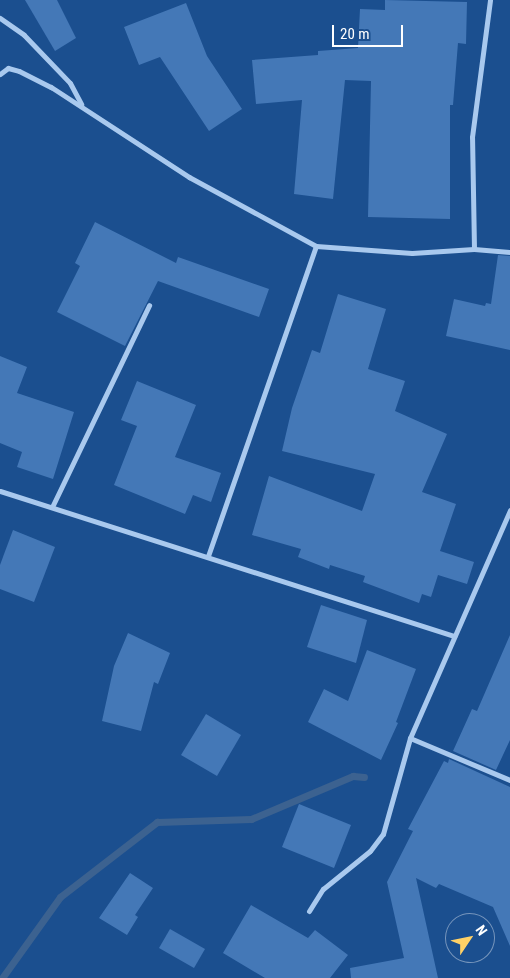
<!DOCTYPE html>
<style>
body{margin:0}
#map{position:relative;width:510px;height:978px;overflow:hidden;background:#1b4f8f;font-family:"Roboto Condensed",sans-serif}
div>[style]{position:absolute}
.stream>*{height:7px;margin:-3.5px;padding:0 3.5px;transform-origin:3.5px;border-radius:3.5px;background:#3c6290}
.building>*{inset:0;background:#4478b7}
.minor>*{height:5px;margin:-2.5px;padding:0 2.5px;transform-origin:2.5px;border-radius:2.5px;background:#a9c9ee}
span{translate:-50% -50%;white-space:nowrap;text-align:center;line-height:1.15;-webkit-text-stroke:4px #1b4f8f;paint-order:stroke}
.north{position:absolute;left:445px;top:913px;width:50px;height:50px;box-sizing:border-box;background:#1b4f8f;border:1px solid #7695bc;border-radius:50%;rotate:56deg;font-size:14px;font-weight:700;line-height:20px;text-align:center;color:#fff}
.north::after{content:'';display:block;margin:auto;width:18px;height:22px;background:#ffd166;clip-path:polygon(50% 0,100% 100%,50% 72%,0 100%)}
.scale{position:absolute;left:332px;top:25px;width:71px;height:22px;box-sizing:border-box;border:2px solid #fff;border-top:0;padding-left:6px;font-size:15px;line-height:18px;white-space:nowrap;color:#fff;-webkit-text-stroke:4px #1b4f8f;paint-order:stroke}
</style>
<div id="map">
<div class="stream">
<i style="left:2px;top:978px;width:100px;rotate:-54.4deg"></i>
<i style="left:60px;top:897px;width:123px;rotate:-37.7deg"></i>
<i style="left:157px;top:822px;width:94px;rotate:-1.8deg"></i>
<i style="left:251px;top:819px;width:111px;rotate:-22.9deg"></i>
<i style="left:353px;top:776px;width:11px;rotate:5deg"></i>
</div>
<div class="building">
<i style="clip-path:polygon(25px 0,57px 0,76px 38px,55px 51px)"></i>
<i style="clip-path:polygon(385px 0,467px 2px,466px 44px,458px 43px,453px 105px,450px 105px,450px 219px,368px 217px,371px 81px,345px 80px,333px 199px,294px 194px,302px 100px,256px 104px,252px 60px,318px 55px,318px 51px,358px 48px,360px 9px,385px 10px)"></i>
<i style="clip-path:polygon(186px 3px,207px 56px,242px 109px,209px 131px,160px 57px,139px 65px,124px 27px)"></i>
<i style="clip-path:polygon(95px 222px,176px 263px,178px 257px,269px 289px,259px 317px,158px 281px,125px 346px,57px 312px,80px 266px,75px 263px)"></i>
<i style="clip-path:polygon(498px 255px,510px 256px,510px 350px,446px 336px,454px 299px,485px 306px,486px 303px,491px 304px)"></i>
<i style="clip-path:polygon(338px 294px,386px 309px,368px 369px,405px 381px,395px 411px,447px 434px,422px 492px,456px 504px,440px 551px,474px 562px,467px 584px,438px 575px,431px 597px,422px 594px,419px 603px,363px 582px,365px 576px,330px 565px,329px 569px,298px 557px,301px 549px,252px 535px,269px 476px,362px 511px,375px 474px,282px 451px,292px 408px,312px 350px,320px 353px)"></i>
<i style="clip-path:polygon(0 356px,27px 367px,17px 393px,74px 412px,53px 479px,17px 467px,22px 452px,0 443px)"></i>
<i style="clip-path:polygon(137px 381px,196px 405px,175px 457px,221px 473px,211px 502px,193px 495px,185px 514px,114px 485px,137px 426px,121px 420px)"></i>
<i style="clip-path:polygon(13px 530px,55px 547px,34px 602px,0 589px,0 565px)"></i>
<i style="clip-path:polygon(321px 605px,367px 620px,356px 663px,307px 647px)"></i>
<i style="clip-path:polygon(128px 633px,170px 653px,158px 684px,154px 682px,141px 731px,102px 721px,114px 666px)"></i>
<i style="clip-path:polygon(510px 635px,510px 740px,496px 770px,453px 751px,472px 709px,477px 711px)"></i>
<i style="clip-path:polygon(367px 650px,416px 669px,396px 722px,398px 723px,381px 760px,308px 722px,324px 689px,348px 701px)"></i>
<i style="clip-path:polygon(206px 714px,241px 735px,217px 776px,181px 755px)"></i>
<i style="clip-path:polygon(449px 759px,510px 787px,510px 946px,493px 907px,439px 884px,436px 888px,416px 878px,438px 978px,351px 978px,350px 968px,404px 958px,387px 882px,413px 831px,408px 829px,444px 761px,448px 763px)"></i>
<i style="clip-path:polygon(299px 804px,351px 825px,334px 868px,282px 847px)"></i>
<i style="clip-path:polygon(130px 873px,153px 888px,135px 915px,138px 917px,127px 935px,99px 918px)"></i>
<i style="clip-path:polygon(251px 905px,308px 938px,315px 930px,348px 955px,330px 978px,265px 978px,223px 953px)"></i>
<i style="clip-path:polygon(170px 929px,205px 949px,194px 968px,159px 948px)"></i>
</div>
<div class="minor">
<i style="left:0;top:18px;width:29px;rotate:35deg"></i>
<i style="left:24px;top:35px;width:66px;rotate:46.2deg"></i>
<i style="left:70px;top:83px;width:24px;rotate:62deg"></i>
<i style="left:0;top:74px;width:10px;rotate:-37deg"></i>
<i style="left:8px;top:68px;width:11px;rotate:15deg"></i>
<i style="left:19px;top:71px;width:36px;rotate:27deg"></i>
<i style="left:51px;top:87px;width:165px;rotate:33.1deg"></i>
<i style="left:189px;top:177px;width:145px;rotate:28.5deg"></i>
<i style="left:316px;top:246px;width:96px;rotate:4.2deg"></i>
<i style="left:412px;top:253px;width:62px;rotate:-3.7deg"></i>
<i style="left:474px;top:249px;width:36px;rotate:5deg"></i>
<i style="left:474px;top:249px;width:112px;rotate:-91deg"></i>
<i style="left:472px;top:137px;width:138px;rotate:-82.5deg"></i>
<i style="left:0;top:491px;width:477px;rotate:17.7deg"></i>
<i style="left:52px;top:507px;width:224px;rotate:-64.3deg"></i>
<i style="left:208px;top:556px;width:328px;rotate:-70.8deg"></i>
<i style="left:410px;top:738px;width:108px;rotate:22.8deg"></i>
<i style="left:309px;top:911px;width:26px;rotate:-58deg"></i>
<i style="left:323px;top:889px;width:60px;rotate:-39deg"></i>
<i style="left:370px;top:851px;width:21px;rotate:-53deg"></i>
<i style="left:383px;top:834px;width:100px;rotate:-74.3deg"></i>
<i style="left:410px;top:738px;width:249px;rotate:-66.3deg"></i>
</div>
<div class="north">N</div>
<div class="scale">20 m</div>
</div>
